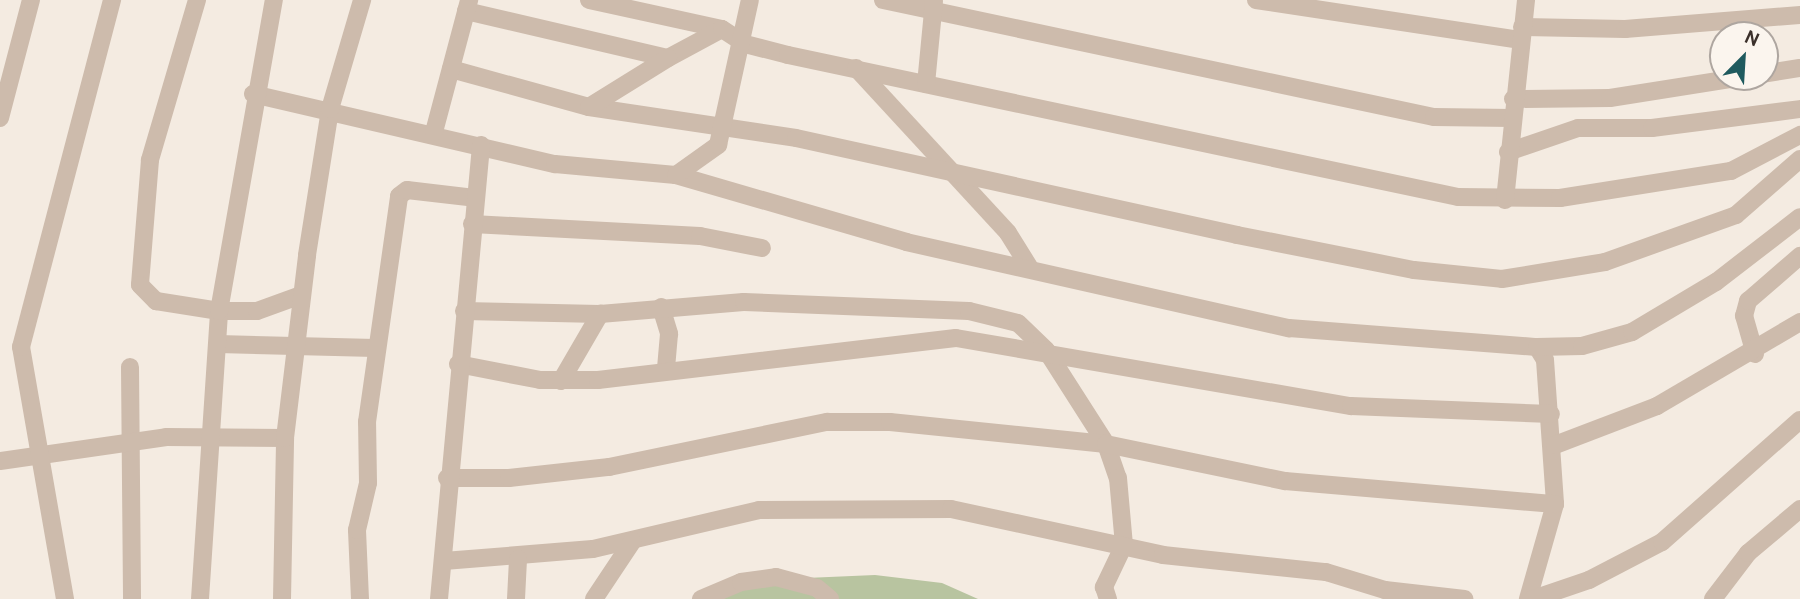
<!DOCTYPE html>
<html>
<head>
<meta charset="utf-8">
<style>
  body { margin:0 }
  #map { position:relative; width:1800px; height:599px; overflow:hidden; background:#f4ebe1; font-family:Cabin,sans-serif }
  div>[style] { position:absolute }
  .green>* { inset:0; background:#b8c4a0 }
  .minor>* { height:18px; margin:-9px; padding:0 9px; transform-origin:9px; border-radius:9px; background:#cdbbac }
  span { translate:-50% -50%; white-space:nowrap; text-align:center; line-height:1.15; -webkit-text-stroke:7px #fbf5ee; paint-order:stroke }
  .north { position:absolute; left:1709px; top:21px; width:70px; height:70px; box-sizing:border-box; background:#fbf5ee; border:2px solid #aea6a0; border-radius:50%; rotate:24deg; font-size:19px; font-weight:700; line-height:28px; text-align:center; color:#3b302b }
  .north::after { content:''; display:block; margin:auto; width:24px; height:32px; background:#1f5a5e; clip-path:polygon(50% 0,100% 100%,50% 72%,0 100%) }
</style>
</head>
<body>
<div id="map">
  <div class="green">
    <i style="clip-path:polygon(875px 575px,942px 583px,978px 599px,703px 599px,783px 579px)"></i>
  </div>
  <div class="minor">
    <i style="left:197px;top:0;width:167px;rotate:106.4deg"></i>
    <i style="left:150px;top:160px;width:125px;rotate:94.6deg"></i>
    <i style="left:140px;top:285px;width:23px;rotate:45deg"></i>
    <i style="left:156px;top:301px;width:64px;rotate:9deg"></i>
    <i style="left:219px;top:311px;width:38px"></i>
    <i style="left:257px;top:311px;width:47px;rotate:-20deg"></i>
    <i style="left:589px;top:0;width:136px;rotate:12.3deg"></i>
    <i style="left:883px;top:0;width:563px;rotate:11.99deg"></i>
    <i style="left:1434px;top:117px;width:78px;rotate:0.7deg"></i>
    <i style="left:1256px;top:0;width:268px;rotate:8.6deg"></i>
    <i style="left:466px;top:11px;width:207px;rotate:13.1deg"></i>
    <i style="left:668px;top:58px;width:61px;rotate:-28.2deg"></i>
    <i style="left:722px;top:29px;width:27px;rotate:33deg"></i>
    <i style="left:745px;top:44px;width:44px;rotate:14.3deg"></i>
    <i style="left:788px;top:55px;width:685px;rotate:11.97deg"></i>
    <i style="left:1458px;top:197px;width:102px;rotate:0.6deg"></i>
    <i style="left:1560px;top:198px;width:173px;rotate:-9deg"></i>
    <i style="left:1731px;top:171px;width:78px;rotate:-27.6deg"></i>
    <i style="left:1522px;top:27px;width:103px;rotate:1.1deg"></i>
    <i style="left:1625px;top:29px;width:176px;rotate:-4.6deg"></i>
    <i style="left:856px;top:68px;width:224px;rotate:47.3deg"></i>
    <i style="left:1008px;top:233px;width:40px;rotate:58deg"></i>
    <i style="left:451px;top:69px;width:143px;rotate:15.4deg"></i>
    <i style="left:589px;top:107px;width:209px;rotate:8.5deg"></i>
    <i style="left:796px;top:138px;width:452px;rotate:12.4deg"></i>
    <i style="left:1237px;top:235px;width:180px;rotate:11.2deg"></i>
    <i style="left:1414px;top:270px;width:88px;rotate:5.8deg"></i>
    <i style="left:1502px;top:279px;width:104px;rotate:-9.4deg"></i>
    <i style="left:1605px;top:262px;width:139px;rotate:-19.7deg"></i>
    <i style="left:1736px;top:215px;width:85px;rotate:-41.2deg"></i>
    <i style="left:926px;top:84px;width:83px;rotate:-84.5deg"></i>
    <i style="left:253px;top:94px;width:310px;rotate:13.1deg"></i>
    <i style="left:555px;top:164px;width:121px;rotate:5.2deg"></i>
    <i style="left:676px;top:175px;width:240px;rotate:16.2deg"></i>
    <i style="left:906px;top:242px;width:393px;rotate:12.7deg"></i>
    <i style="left:1289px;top:328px;width:249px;rotate:4.4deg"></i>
    <i style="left:1537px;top:347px;width:15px;rotate:58deg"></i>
    <i style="left:1545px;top:360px;width:144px;rotate:86deg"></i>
    <i style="left:1555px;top:504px;width:99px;rotate:105.9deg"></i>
    <i style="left:1513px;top:99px;width:97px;rotate:-0.6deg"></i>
    <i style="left:1610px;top:98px;width:192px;rotate:-9deg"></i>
    <i style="left:589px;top:107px;width:93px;rotate:-31.8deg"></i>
    <i style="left:0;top:118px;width:122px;rotate:-75.3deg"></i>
    <i style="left:434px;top:132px;width:137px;rotate:-75.1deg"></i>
    <i style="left:1508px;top:152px;width:74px;rotate:-18.9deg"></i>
    <i style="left:1578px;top:128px;width:74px"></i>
    <i style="left:1652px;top:128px;width:149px;rotate:-7.3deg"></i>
    <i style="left:676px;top:175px;width:52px;rotate:-35.5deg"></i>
    <i style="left:718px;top:145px;width:148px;rotate:-77.6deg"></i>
    <i style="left:1505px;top:200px;width:201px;rotate:-84deg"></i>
    <i style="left:472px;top:224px;width:228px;rotate:3deg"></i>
    <i style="left:700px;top:236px;width:63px;rotate:11deg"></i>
    <i style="left:661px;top:307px;width:28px;rotate:73deg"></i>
    <i style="left:669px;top:334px;width:35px;rotate:95deg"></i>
    <i style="left:464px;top:311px;width:136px;rotate:1.3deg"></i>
    <i style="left:600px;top:314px;width:144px;rotate:-4.8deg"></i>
    <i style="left:744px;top:302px;width:225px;rotate:2.3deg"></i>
    <i style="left:969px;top:311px;width:50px;rotate:13.8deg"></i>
    <i style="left:1018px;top:323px;width:39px;rotate:44deg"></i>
    <i style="left:1046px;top:350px;width:112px;rotate:57.4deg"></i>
    <i style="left:1106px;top:444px;width:36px;rotate:71deg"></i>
    <i style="left:1118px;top:478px;width:67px;rotate:84.9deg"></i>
    <i style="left:1124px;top:545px;width:47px;rotate:115.5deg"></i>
    <i style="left:1104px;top:587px;width:13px;rotate:72deg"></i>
    <i style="left:218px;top:344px;width:157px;rotate:1.5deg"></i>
    <i style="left:1537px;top:347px;width:45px;rotate:-1.3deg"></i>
    <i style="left:1582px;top:346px;width:52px;rotate:-15.6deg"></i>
    <i style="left:1632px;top:332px;width:98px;rotate:-30.8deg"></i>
    <i style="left:1716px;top:282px;width:106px;rotate:-37.7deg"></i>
    <i style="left:1755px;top:354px;width:40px;rotate:-106deg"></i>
    <i style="left:1744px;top:316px;width:16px;rotate:-75deg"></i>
    <i style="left:1748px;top:301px;width:69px;rotate:-40.9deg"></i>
    <i style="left:458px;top:364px;width:84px;rotate:11deg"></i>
    <i style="left:540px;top:380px;width:58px"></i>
    <i style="left:598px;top:380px;width:360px;rotate:-6.7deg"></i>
    <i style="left:956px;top:338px;width:401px;rotate:9.8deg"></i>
    <i style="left:1351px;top:406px;width:200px;rotate:2.3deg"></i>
    <i style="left:130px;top:367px;width:232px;rotate:89.5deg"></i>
    <i style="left:561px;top:381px;width:78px;rotate:-59.8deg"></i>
    <i style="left:1555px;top:445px;width:109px;rotate:-20.9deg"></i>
    <i style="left:1657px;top:406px;width:166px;rotate:-30.4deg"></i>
    <i style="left:0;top:461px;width:168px;rotate:-8.2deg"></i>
    <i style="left:166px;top:437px;width:119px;rotate:0.5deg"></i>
    <i style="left:447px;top:478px;width:62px"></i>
    <i style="left:509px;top:478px;width:101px;rotate:-6.3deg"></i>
    <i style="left:609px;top:467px;width:223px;rotate:-11.7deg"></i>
    <i style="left:827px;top:422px;width:63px"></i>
    <i style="left:890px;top:422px;width:217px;rotate:5.8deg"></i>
    <i style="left:1106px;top:444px;width:183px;rotate:11.7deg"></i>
    <i style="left:1285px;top:481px;width:271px;rotate:4.9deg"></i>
    <i style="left:444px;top:561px;width:149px;rotate:-4.6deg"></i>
    <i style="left:593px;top:549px;width:171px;rotate:-13.2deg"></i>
    <i style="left:759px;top:510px;width:192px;rotate:-0.3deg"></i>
    <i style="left:951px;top:509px;width:217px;rotate:12.2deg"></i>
    <i style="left:1163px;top:555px;width:164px;rotate:6deg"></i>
    <i style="left:1326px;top:572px;width:62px;rotate:17deg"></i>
    <i style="left:1385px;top:590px;width:80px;rotate:6.5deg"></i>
    <i style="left:65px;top:599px;width:256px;rotate:-99.9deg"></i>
    <i style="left:21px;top:347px;width:359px;rotate:-75.3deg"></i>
    <i style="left:200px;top:599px;width:289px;rotate:-86.2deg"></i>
    <i style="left:219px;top:311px;width:316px;rotate:-80deg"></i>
    <i style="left:282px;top:599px;width:161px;rotate:-88.9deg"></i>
    <i style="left:285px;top:438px;width:184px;rotate:-83.1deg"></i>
    <i style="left:307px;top:255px;width:148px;rotate:-81deg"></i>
    <i style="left:330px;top:109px;width:114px;rotate:-73.6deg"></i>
    <i style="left:360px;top:599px;width:69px;rotate:-92.5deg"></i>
    <i style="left:357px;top:530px;width:48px;rotate:-76.8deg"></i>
    <i style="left:368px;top:483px;width:61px;rotate:-90.9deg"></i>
    <i style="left:367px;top:422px;width:228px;rotate:-81.9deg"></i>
    <i style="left:399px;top:196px;width:10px;rotate:-37deg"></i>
    <i style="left:407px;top:190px;width:68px;rotate:6.7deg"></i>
    <i style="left:439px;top:599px;width:456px;rotate:-84.7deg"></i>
    <i style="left:516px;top:599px;width:40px;rotate:-87.1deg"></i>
    <i style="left:594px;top:599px;width:69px;rotate:-56.3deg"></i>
    <i style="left:701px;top:599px;width:43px;rotate:-23deg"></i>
    <i style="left:741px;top:582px;width:35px;rotate:-8deg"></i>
    <i style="left:776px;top:577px;width:42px;rotate:15deg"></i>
    <i style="left:817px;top:588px;width:17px;rotate:40deg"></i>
    <i style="left:1533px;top:599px;width:59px;rotate:-18.7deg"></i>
    <i style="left:1589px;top:580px;width:82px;rotate:-27.5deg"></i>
    <i style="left:1662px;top:542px;width:184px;rotate:-41.5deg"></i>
    <i style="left:1713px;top:599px;width:58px;rotate:-52.7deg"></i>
    <i style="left:1748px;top:553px;width:68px;rotate:-40.2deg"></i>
  </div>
  <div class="north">N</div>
</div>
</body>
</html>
